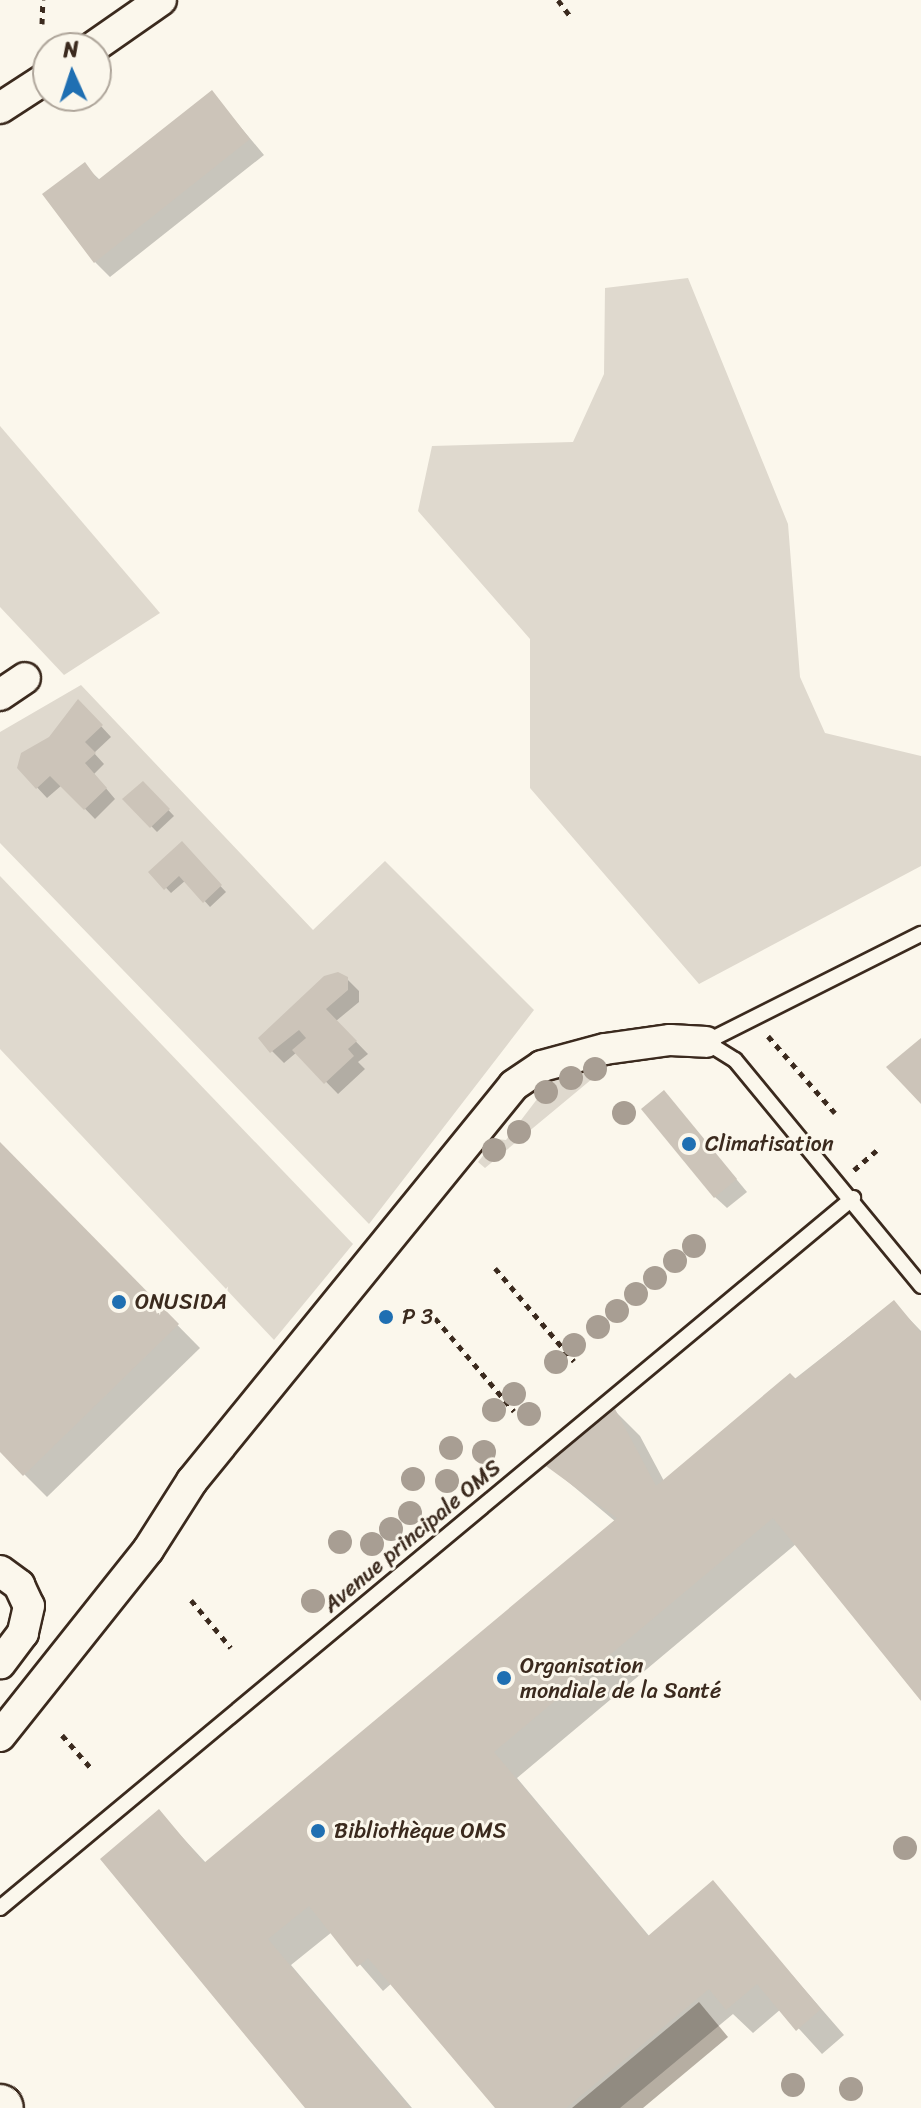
<!DOCTYPE html>
<html>
<head>
<meta charset="utf-8">
<style>
  body { margin:0 }
  #map { position:relative; width:921px; height:2108px; overflow:hidden; background:#fbf7ec; font-family:Sriracha,sans-serif }
  div>[style] { position:absolute }
  .green>* { inset:0; background:#dfd9ce }
  .water>* { inset:0; background:#b6aea2 }
  .shadow>* { inset:0; background:#0003 }
  .building>* { inset:0; background:#ccc4b9 }
  .path>* { height:5px; margin-top:-2.5px; transform-origin:0; background:repeating-linear-gradient(90deg,#3b2a1e 0 6px,transparent 0 12px) }
  .roads { filter:drop-shadow(2px 0 #3b2a1e) drop-shadow(-2px 0 #3b2a1e) drop-shadow(0 2px #3b2a1e) drop-shadow(0 -2px #3b2a1e) }
  .service>* { height:14px; margin:-7px; padding:0 7px; transform-origin:7px; border-radius:7px; background:#fbf7ec }
  .minor>* { height:30px; margin:-15px; padding:0 15px; transform-origin:15px; border-radius:15px; background:#fbf7ec }
  .primary>* { height:44px; margin:-22px; padding:0 22px; transform-origin:22px; border-radius:22px; background:#fbf7ec }
  .trees>* { width:24px; height:24px; margin:-12px; border-radius:50%; background:#a89e93 }
  .dots>* { width:22px; height:22px; translate:-50% -50%; box-sizing:border-box; border:4px solid #fbf7ec; border-radius:50% }
  span { translate:-50% -50%; white-space:nowrap; text-align:center; line-height:1.15; -webkit-text-stroke:6px #fbf7ec; paint-order:stroke }
  .poi-label { font-size:22px; color:#3b2a1e }
  .left { translate:0 -50%; text-align:left }
  .street-label { font-size:22px; color:#3b2a1e }
  .north { position:absolute; left:32px; top:32px; width:80px; height:80px; box-sizing:border-box; background:#fbf7ec; border:2px solid #aea59a; border-radius:50%; rotate:357deg; font-size:22px; font-weight:700; line-height:32px; text-align:center; color:#3b2a1e }
  .north::after { content:''; display:block; margin:auto; width:28px; height:36px; background:#1f6fb2; clip-path:polygon(50% 0,100% 100%,50% 72%,0 100%) }
</style>
</head>
<body>
<div id="map">
  <div class="green">
    <i style="clip-path:polygon(688px 278px,788px 524px,800px 677px,825px 733px,921px 756px,921px 866px,699px 984px,530px 788px,530px 639px,418px 511px,432px 446px,573px 442px,604px 374px,605px 288px)"></i>
    <i style="clip-path:polygon(0 426px,160px 613px,64px 675px,0 607px)"></i>
    <i style="clip-path:polygon(81px 685px,313px 930px,385px 861px,534px 1010px,369px 1224px,0 843px,0 732px)"></i>
    <i style="clip-path:polygon(0 876px,353px 1244px,274px 1340px,0 1049px)"></i>
    <i style="clip-path:polygon(599px 1063px,604px 1069px,485px 1168px,478px 1162px,496px 1139px,506px 1140px,544px 1090px,538px 1084px,545px 1077px)"></i>
  </div>
  <div class="water">
    <i style="clip-path:polygon(699px 2002px,728px 2037px,643px 2108px,572px 2108px)"></i>
  </div>
  <div class="shadow">
    <i style="clip-path:polygon(212px 93px,264px 155px,110px 277px,95px 262px,84px 165px,100px 180px)"></i>
    <i style="clip-path:polygon(88px 712px,111px 737px,94px 753px,104px 764px,94px 774px,115px 799px,95px 819px,62px 785px,47px 798px,19px 768px)"></i>
    <i style="clip-path:polygon(143px 783px,174px 816px,157px 832px,125px 799px)"></i>
    <i style="clip-path:polygon(181px 844px,226px 892px,210px 907px,186px 880px,171px 893px,151px 872px)"></i>
    <i style="clip-path:polygon(347px 979px,359px 991px,359px 1002px,336px 1021px,368px 1054px,358px 1062px,365px 1069px,338px 1094px,297px 1052px,284px 1063px,260px 1039px)"></i>
    <i style="clip-path:polygon(675px 1105px,747px 1192px,727px 1208px,715px 1197px)"></i>
    <i style="clip-path:polygon(0 1145px,200px 1348px,47px 1497px,0 1450px)"></i>
    <i style="clip-path:polygon(893px 1302px,921px 1331px,921px 1698px,796px 1544px,517px 1778px,650px 1937px,712px 1883px,844px 2035px,822px 2054px,781px 2009px,753px 2033px,733px 2014px,620px 2108px,498px 2108px,392px 1983px,383px 1991px,332px 1932px,291px 1965px,412px 2108px,308px 2108px,159px 1812px,207px 1864px,616px 1522px,549px 1466px,615px 1411px,640px 1436px,664px 1481px)"></i>
  </div>
  <div class="building">
    <i style="clip-path:polygon(212px 90px,250px 139px,94px 263px,42px 194px,85px 162px,98px 180px)"></i>
    <i style="clip-path:polygon(78px 699px,103px 725px,85px 742px,96px 753px,85px 763px,107px 788px,84px 810px,50px 776px,36px 789px,17px 768px,21px 753px,49px 737px)"></i>
    <i style="clip-path:polygon(143px 781px,170px 809px,150px 828px,122px 799px)"></i>
    <i style="clip-path:polygon(182px 841px,222px 885px,203px 903px,179px 876px,164px 890px,148px 872px)"></i>
    <i style="clip-path:polygon(338px 972px,348px 977px,348px 990px,326px 1009px,357px 1041px,348px 1049px,354px 1056px,324px 1084px,292px 1050px,306px 1038px,299px 1030px,270px 1053px,258px 1038px,324px 976px)"></i>
    <i style="clip-path:polygon(921px 1038px,921px 1104px,886px 1067px)"></i>
    <i style="clip-path:polygon(664px 1090px,737px 1179px,714px 1198px,641px 1109px)"></i>
    <i style="clip-path:polygon(0 1142px,179px 1324px,23px 1476px,0 1452px)"></i>
    <i style="clip-path:polygon(894px 1300px,921px 1333px,921px 1701px,773px 1518px,494px 1752px,648px 1936px,713px 1880px,821px 2009px,796px 2031px,757px 1984px,726px 2010px,709px 1989px,566px 2108px,495px 2108px,368px 1958px,357px 1967px,309px 1906px,268px 1939px,410px 2108px,305px 2108px,100px 1859px,159px 1809px,204px 1863px,617px 1518px,546px 1466px,615px 1409px,656px 1486px,790px 1373px,796px 1379px)"></i>
  </div>
  <div class="path">
    <i style="left:558px;top:0;width:20px;rotate:53deg"></i>
    <i style="left:42px;top:24px;width:24px;rotate:-88deg"></i>
    <i style="left:768px;top:1036px;width:102px;rotate:49deg"></i>
    <i style="left:854px;top:1170px;width:30px;rotate:-41deg"></i>
    <i style="left:495px;top:1268px;width:122px;rotate:49.7deg"></i>
    <i style="left:435px;top:1318px;width:122px;rotate:49.7deg"></i>
    <i style="left:191px;top:1600px;width:62px;rotate:50.2deg"></i>
    <i style="left:62px;top:1735px;width:43px;rotate:48.8deg"></i>
  </div>
  <div class="roads">
    <div class="service">
      <i style="left:706px;top:1042px;width:34px;rotate:32deg"></i>
      <i style="left:735px;top:1060px;width:293px;rotate:50.5deg"></i>
      <i style="left:706px;top:1042px;width:241px;rotate:-26.7deg"></i>
      <i style="left:0;top:1908px;width:1110px;rotate:-39.77deg"></i>
    </div>
    <div class="minor">
      <i style="left:92px;top:48px;width:84px;rotate:-34.8deg"></i>
      <i style="left:0;top:108px;width:57px;rotate:-32.9deg"></i>
      <i style="left:0;top:695px;width:30px;rotate:-34deg"></i>
      <i style="left:0;top:1571px;width:24px;rotate:36deg"></i>
      <i style="left:19px;top:1585px;width:23px;rotate:65deg"></i>
      <i style="left:29px;top:1606px;width:28px;rotate:103deg"></i>
      <i style="left:23px;top:1633px;width:38px;rotate:127deg"></i>
      <i style="left:0;top:1736px;width:238px;rotate:-51.5deg"></i>
      <i style="left:148px;top:1550px;width:82px;rotate:-57.5deg"></i>
      <i style="left:192px;top:1481px;width:510px;rotate:-50.88deg"></i>
      <i style="left:514px;top:1085px;width:34px;rotate:-34deg"></i>
      <i style="left:542px;top:1066px;width:65px;rotate:-15.1deg"></i>
      <i style="left:605px;top:1049px;width:66px;rotate:-7.9deg"></i>
      <i style="left:670px;top:1040px;width:36px;rotate:3deg"></i>
    </div>
    <div class="primary">
      <i style="left:0;top:2107px;width:1px;rotate:45deg"></i>
    </div>
  </div>
  <div class="trees">
    <i style="left:595px;top:1069px"></i>
    <i style="left:571px;top:1078px"></i>
    <i style="left:546px;top:1092px"></i>
    <i style="left:624px;top:1113px"></i>
    <i style="left:519px;top:1132px"></i>
    <i style="left:494px;top:1150px"></i>
    <i style="left:694px;top:1246px"></i>
    <i style="left:675px;top:1261px"></i>
    <i style="left:655px;top:1278px"></i>
    <i style="left:636px;top:1294px"></i>
    <i style="left:617px;top:1311px"></i>
    <i style="left:598px;top:1327px"></i>
    <i style="left:574px;top:1345px"></i>
    <i style="left:556px;top:1362px"></i>
    <i style="left:514px;top:1394px"></i>
    <i style="left:494px;top:1410px"></i>
    <i style="left:529px;top:1414px"></i>
    <i style="left:451px;top:1448px"></i>
    <i style="left:484px;top:1452px"></i>
    <i style="left:413px;top:1479px"></i>
    <i style="left:447px;top:1481px"></i>
    <i style="left:410px;top:1513px"></i>
    <i style="left:391px;top:1529px"></i>
    <i style="left:340px;top:1542px"></i>
    <i style="left:372px;top:1544px"></i>
    <i style="left:313px;top:1601px"></i>
    <i style="left:905px;top:1848px"></i>
    <i style="left:793px;top:2085px"></i>
    <i style="left:851px;top:2089px"></i>
  </div>
  <div class="dots">
    <i style="left:689px;top:1144px;background:#1f6fb2"></i>
    <i style="left:119px;top:1302px;background:#1f6fb2"></i>
    <i style="left:386px;top:1317px;background:#1f6fb2"></i>
    <i style="left:504px;top:1678px;background:#1f6fb2"></i>
    <i style="left:318px;top:1831px;background:#1f6fb2"></i>
  </div>
  <div class="poi-label">
    <span class="left" style="left:705px;top:1144px">Climatisation</span>
    <span class="left" style="left:135px;top:1302px">ONUSIDA</span>
    <span class="left" style="left:402px;top:1317px">P 3</span>
    <span class="left" style="left:520px;top:1678px">Organisation<br>mondiale de la Santé</span>
    <span class="left" style="left:334px;top:1831px">Bibliothèque OMS</span>
  </div>
  <div class="street-label">
    <span style="left:412px;top:1536px;rotate:-40deg">Avenue principale OMS</span>
  </div>
  <div class="north">N</div>
</div>
</body>
</html>
